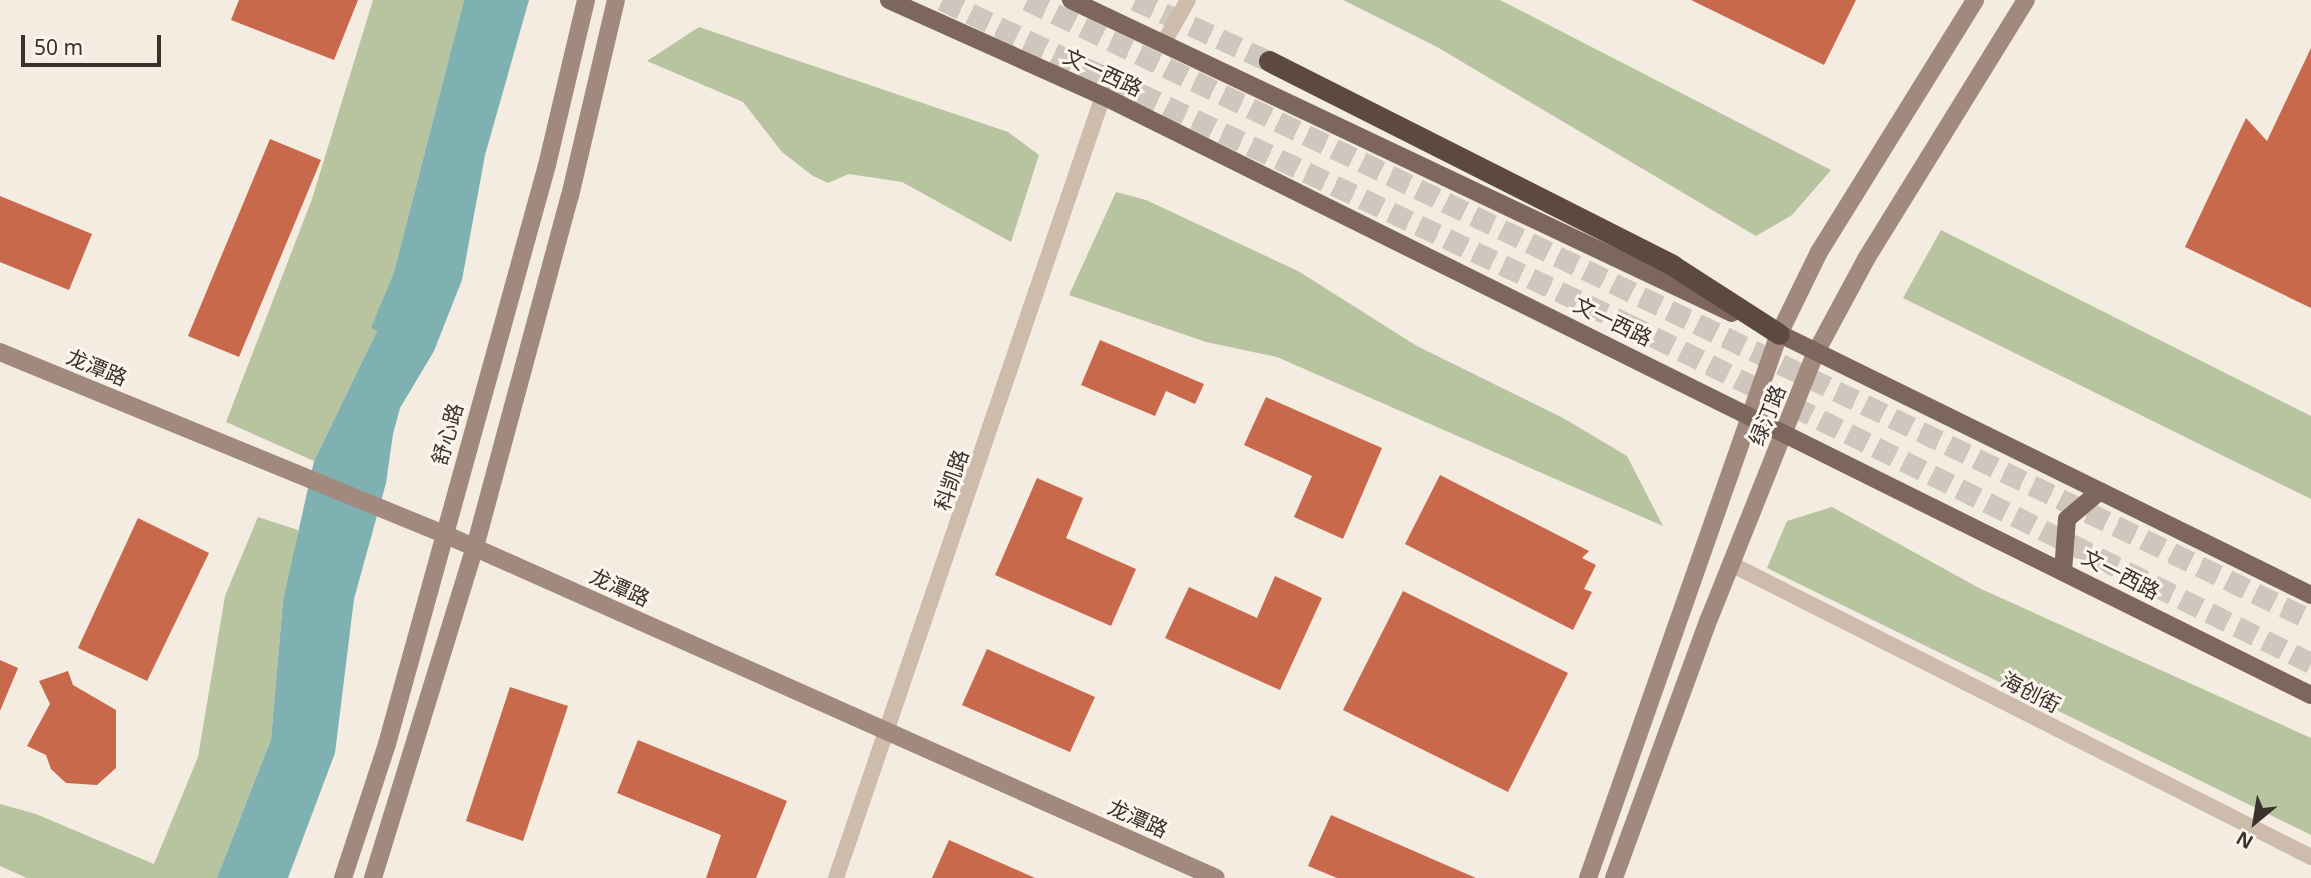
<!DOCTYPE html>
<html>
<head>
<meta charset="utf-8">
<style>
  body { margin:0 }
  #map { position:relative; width:2311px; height:878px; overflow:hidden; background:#f4ebe1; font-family:"Noto Sans","Noto Sans SC",sans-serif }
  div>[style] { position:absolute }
  .green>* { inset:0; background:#b8c4a0 }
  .water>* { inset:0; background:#7fb0b2 }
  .building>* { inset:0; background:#c8694b }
  .highway-tunnel>* { height:21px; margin-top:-10.5px; transform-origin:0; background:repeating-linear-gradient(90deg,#cfc6bd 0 21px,transparent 0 31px) }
  .street>* { height:16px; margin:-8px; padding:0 8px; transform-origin:8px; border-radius:8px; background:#cdbbac }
  .secondary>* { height:18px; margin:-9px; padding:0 9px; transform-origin:9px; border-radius:9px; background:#a18a7d }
  .primary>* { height:18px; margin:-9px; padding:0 9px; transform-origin:9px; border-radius:9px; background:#7d675c }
  .highway>* { height:21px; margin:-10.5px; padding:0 10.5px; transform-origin:10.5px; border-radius:10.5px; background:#5c4a42 }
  span { translate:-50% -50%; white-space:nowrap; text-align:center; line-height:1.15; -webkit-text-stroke:6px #fbf5ee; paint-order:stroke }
  .street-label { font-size:21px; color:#3b302b }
  .north { position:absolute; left:2220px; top:787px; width:70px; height:70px; -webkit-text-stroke:5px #fbf5ee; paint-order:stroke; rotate:210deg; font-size:19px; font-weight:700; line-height:28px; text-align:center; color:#3b302b }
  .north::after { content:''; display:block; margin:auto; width:24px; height:32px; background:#3b302b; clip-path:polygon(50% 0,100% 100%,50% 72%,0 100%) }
  .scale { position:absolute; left:21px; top:35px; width:140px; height:32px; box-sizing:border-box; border:4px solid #3b302b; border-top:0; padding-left:9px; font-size:21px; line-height:24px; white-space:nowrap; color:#3b302b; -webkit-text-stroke:5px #fbf5ee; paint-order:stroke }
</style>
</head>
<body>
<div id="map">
  <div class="green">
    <i style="clip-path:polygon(373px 0,464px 0,394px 272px,372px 327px,377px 331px,314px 461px,226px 422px,312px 199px)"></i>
    <i style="clip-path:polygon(1343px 0,1500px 0,1831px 170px,1792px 215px,1756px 236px,1437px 47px)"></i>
    <i style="clip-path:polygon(699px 27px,1008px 132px,1039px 155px,1011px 242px,902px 182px,849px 174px,828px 183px,813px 176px,782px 152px,743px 102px,647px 61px)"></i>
    <i style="clip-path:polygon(1116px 192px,1146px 200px,1298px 271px,1417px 346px,1563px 418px,1627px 456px,1663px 526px,1277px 357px,1206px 342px,1069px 295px)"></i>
    <i style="clip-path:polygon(1941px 230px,2311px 416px,2311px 499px,1903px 298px)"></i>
    <i style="clip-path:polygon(1832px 507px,1979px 588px,2311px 738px,2311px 835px,1767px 568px,1787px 521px)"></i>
    <i style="clip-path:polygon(258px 517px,298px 530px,297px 549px,283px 601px,271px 739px,217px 878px,27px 878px,0 866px,0 804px,36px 814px,154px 864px,198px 757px,225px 596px)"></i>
  </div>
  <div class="water">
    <i style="clip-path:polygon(464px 0,529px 0,485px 155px,462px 280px,434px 351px,400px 408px,393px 434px,386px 483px,354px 599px,335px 753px,288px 878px,217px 878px,271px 739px,283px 601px,314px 461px,377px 331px,371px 328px,394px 272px)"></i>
  </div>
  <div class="building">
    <i style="clip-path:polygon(239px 0,358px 0,334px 60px,231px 20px)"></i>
    <i style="clip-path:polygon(1691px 0,1856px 0,1824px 65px)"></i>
    <i style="clip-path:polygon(2311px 48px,2311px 308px,2185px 247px,2246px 118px,2267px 141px)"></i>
    <i style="clip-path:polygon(270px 139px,321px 160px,239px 357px,188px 336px)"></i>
    <i style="clip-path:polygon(0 196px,92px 234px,69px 290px,0 262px)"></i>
    <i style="clip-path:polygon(1100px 340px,1204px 384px,1195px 404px,1166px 391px,1155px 416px,1081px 385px)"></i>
    <i style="clip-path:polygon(1266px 397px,1382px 448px,1343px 539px,1294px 517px,1312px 476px,1244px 445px)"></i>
    <i style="clip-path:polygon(1440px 475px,1589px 551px,1582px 558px,1596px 565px,1584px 589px,1592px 592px,1573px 630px,1405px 544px)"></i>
    <i style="clip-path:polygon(1037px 478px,1083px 498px,1066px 538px,1136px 569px,1111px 626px,995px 575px)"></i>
    <i style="clip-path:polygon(138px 518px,209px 553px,147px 681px,78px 648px)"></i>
    <i style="clip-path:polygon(1275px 576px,1322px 598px,1280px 690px,1165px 638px,1189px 587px,1257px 618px)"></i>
    <i style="clip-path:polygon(1403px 591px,1568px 673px,1508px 792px,1343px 710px)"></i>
    <i style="clip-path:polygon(987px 649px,1095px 697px,1070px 752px,962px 705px)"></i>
    <i style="clip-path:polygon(0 660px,18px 668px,0 711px)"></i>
    <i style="clip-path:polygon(68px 671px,73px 685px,116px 710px,116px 768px,97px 785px,66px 783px,51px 769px,46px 755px,27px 746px,50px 704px,39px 681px)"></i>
    <i style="clip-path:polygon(510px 687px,568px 706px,523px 841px,466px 821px)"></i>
    <i style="clip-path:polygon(638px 740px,787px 801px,756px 878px,706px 878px,721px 835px,617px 793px)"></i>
    <i style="clip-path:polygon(1331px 815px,1476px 878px,1337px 878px,1308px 866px)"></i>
    <i style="clip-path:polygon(949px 840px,1035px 878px,932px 878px)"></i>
  </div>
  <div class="highway-tunnel">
    <i style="left:942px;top:0;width:756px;rotate:25.28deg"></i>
    <i style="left:1626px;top:323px;width:765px;rotate:26.4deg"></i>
    <i style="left:1027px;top:0;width:1426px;rotate:25.77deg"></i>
    <i style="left:1135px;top:0;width:147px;rotate:24.5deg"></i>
  </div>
  <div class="street">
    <i style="left:1164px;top:42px;width:48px;rotate:-60.3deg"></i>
    <i style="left:1731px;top:564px;width:650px;rotate:26.8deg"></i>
    <i style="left:836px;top:878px;width:826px;rotate:-71.15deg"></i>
  </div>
  <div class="secondary">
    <i style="left:0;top:352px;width:478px;rotate:22.3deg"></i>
    <i style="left:442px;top:533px;width:847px;rotate:24.02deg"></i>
    <i style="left:343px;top:878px;width:141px;rotate:-71.8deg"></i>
    <i style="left:387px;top:744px;width:601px;rotate:-74.55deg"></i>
    <i style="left:547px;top:165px;width:170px;rotate:-76.7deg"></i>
    <i style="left:373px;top:878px;width:346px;rotate:-72.9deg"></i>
    <i style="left:475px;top:547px;width:364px;rotate:-74.9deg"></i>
    <i style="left:570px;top:196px;width:201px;rotate:-76.8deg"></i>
    <i style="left:1588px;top:878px;width:577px;rotate:-70.65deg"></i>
    <i style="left:1779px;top:334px;width:91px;rotate:-64deg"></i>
    <i style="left:1819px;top:252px;width:296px;rotate:-58.2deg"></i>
    <i style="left:1614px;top:878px;width:276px;rotate:-69.9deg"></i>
    <i style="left:1709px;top:619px;width:288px;rotate:-68.2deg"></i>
    <i style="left:1816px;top:352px;width:106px;rotate:-61.7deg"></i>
    <i style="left:1866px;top:259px;width:304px;rotate:-58.3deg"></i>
  </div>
  <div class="primary">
    <i style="left:889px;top:0;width:235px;rotate:24.2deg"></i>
    <i style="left:1103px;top:96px;width:1348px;rotate:26.38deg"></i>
    <i style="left:1071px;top:0;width:731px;rotate:25.34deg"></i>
    <i style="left:1768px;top:328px;width:605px;rotate:26.18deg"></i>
    <i style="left:2063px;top:571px;width:52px;rotate:-85.6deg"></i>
    <i style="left:2067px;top:519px;width:43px;rotate:-40.3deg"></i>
  </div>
  <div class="highway">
    <i style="left:1269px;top:61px;width:452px;rotate:26.8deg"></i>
    <i style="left:1672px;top:265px;width:127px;rotate:32.8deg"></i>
  </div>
  <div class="street-label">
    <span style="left:1103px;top:72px;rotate:25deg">文一西路</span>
    <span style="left:1613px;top:321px;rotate:26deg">文一西路</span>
    <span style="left:97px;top:367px;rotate:22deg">龙潭路</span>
    <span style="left:1767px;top:415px;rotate:-68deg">绿汀路</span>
    <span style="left:447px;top:434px;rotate:-74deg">舒心路</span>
    <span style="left:951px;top:480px;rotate:-71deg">科凯路</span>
    <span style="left:2121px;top:574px;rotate:27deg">文一西路</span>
    <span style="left:620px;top:587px;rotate:24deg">龙潭路</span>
    <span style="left:2031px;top:692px;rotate:27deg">海创街</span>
    <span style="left:1138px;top:818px;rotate:24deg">龙潭路</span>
  </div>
  <div class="north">N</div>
  <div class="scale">50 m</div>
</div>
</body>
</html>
